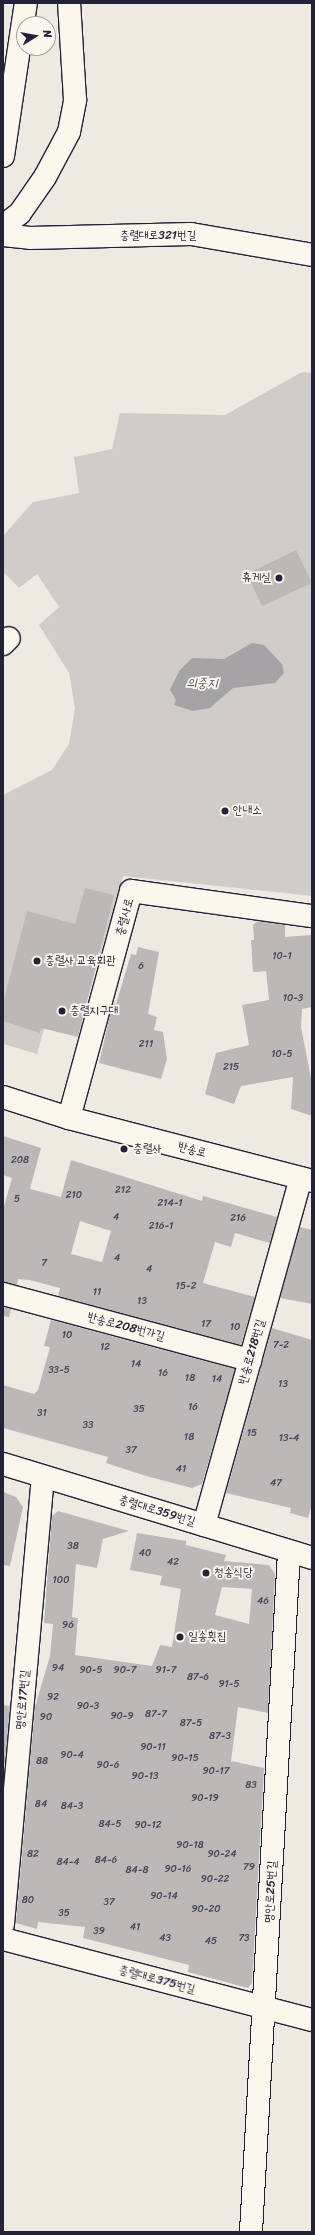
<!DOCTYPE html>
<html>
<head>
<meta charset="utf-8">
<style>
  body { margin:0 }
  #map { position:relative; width:315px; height:2235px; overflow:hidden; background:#eeeae2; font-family:Sriracha,"Poor Story",sans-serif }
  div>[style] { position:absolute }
  .green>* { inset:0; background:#d0cdc9 }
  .water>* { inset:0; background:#a6a3a7 }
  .building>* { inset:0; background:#bcb8b8 }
  .roads { filter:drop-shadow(1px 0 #22223b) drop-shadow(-1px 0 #22223b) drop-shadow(0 1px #22223b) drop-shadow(0 -1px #22223b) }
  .minor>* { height:22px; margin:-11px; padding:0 11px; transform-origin:11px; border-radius:11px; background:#fbf7ec }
  .tertiary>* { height:22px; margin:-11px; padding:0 11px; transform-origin:11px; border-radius:11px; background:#fbf7ec }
  .primary>* { height:22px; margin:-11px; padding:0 11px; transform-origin:11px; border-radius:11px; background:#fbf7ec }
  .dots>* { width:11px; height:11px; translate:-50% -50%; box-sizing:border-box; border:2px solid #fbf7ec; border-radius:50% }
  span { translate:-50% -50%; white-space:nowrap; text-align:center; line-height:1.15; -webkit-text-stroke:3.5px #fbf7ec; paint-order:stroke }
  .number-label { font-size:10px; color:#48485a }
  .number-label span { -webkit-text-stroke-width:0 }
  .street-label { font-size:12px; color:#22223b }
  .poi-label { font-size:12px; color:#22223b }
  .right { translate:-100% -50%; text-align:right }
  .left { translate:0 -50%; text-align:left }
  .water-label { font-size:13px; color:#575666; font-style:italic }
  .frame { position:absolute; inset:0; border:4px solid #22223b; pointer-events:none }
  .north { position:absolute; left:16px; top:16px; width:40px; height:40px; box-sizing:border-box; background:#fbf7ec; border:1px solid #a4a2a5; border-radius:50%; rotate:79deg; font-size:11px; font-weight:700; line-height:16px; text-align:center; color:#22223b }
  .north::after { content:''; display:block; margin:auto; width:14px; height:18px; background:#22223b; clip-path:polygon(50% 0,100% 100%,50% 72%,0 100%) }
</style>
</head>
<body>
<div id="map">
  <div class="green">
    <i style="clip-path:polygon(302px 372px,312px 373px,312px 896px,123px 876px,87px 1000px,54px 992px,37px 1054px,3px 1044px,3px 795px,52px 770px,69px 744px,75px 708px,69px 673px,39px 625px,59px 607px,37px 574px,19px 588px,3px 572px,3px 536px,33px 502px,79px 493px,74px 457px,112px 449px,120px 413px,225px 415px)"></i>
  </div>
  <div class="water">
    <i style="clip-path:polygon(252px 643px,264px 645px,282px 664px,284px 673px,275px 683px,233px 688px,210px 708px,193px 711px,174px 705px,176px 700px,170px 690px,179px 671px,192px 658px,224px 659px)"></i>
  </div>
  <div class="building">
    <i style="clip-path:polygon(296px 550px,312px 583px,262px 606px,247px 574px)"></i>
    <i style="clip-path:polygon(85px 888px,114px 895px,78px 1037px,41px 1028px,40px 1033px,3px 1021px,3px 1003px,27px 911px,75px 924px)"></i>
    <i style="clip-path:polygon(258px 921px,285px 925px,285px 937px,311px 935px,312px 1007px,302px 1009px,301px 1027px,312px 1083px,312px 1116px,291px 1109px,293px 1077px,241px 1086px,234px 1104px,205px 1094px,216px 1053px,249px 1045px,242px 1005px,269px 1000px,266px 971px,253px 972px,251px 940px,254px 940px,253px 925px)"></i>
    <i style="clip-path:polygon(138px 947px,159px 952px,148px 1014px,157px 1017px,154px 1030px,163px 1032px,167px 1059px,161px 1079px,99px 1063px,113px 1003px,116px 1004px,131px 954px,136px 955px)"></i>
    <i style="clip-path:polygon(evenodd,3px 1136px,41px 1148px,30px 1189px,61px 1197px,71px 1160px,202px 1201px,203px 1196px,277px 1217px,270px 1243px,235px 1233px,231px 1247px,215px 1242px,203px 1283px,255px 1297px,241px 1345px,58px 1296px,60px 1288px,29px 1280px,18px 1279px,17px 1285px,3px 1282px,3px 1210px,12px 1178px,3px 1175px,3px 1136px,80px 1221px,111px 1231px,102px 1262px,71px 1254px,80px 1221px)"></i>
    <i style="clip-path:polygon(300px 1227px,312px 1230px,312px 1304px,280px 1298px)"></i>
    <i style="clip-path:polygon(3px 1307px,11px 1309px,9px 1317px,3px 1316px)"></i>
    <i style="clip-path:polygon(51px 1320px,235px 1369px,202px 1484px,192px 1488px,146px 1476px,106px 1463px,108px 1457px,3px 1428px,3px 1385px,34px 1394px,38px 1390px,50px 1347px,44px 1346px)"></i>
    <i style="clip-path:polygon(272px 1328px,312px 1340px,312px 1504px,308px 1518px,290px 1513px,291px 1508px,226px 1493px)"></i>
    <i style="clip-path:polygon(3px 1492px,16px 1497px,23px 1507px,10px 1566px,3px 1565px)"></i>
    <i style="clip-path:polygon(evenodd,58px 1511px,129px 1531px,103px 1539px,97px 1568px,76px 1564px,72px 1617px,78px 1618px,75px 1655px,152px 1666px,160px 1645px,172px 1647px,181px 1589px,160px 1585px,162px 1576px,130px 1570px,137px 1533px,186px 1541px,186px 1545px,226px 1555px,224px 1561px,269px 1565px,275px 1574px,268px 1713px,238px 1707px,231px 1761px,264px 1768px,252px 1983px,248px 1988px,188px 1972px,189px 1965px,83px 1938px,85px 1927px,38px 1922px,37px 1929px,16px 1923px,35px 1707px,50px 1656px,53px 1624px,44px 1623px,52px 1516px,58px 1511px,222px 1587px,252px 1589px,249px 1624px,215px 1615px,222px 1587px)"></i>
    <i style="clip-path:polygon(3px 1705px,10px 1706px,3px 1784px)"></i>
  </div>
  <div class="roads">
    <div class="minor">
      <i style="left:3px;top:156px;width:155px;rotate:-81.5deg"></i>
      <i style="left:3px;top:226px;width:21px;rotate:-37deg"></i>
      <i style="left:20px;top:213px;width:44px;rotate:-55.2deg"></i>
      <i style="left:45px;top:177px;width:51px;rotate:-61.9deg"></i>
      <i style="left:69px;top:132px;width:33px;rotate:-79deg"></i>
      <i style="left:75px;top:100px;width:97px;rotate:-93.5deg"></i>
      <i style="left:3px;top:235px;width:27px;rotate:6deg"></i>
      <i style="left:30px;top:238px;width:161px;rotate:-1.4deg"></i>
      <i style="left:191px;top:234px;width:123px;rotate:9.8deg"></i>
      <i style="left:3px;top:644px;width:8px;rotate:-45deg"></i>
      <i style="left:3px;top:1294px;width:256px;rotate:15deg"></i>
      <i style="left:204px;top:1525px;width:360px;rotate:-74.4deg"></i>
      <i style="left:3px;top:1924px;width:449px;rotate:-84.9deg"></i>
      <i style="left:3px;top:1939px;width:319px;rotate:14.7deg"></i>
      <i style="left:251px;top:2232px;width:681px;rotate:-86.8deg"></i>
    </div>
    <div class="tertiary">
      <i style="left:69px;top:1118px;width:235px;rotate:-74.7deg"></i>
      <i style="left:131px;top:891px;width:183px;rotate:7.9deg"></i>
      <i style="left:3px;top:1464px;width:323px;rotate:16.9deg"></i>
    </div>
    <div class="primary">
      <i style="left:3px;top:1097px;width:69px;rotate:17.7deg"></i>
      <i style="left:69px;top:1118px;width:251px;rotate:14.5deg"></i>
    </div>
  </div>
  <div class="dots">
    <i style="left:279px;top:578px;background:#22223b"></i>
    <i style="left:225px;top:811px;background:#22223b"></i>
    <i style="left:37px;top:961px;background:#22223b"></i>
    <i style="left:62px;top:1011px;background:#22223b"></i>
    <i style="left:124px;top:1149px;background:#22223b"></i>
    <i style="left:206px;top:1573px;background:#22223b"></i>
    <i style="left:180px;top:1637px;background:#22223b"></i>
  </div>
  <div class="number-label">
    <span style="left:282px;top:957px">10-1</span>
    <span style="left:141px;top:967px">6</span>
    <span style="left:293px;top:999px">10-3</span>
    <span style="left:146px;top:1045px">211</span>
    <span style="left:282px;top:1055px">10-5</span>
    <span style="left:231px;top:1068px">215</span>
    <span style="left:20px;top:1161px">208</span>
    <span style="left:123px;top:1191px">212</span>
    <span style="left:74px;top:1196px">210</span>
    <span style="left:17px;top:1200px">5</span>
    <span style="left:170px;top:1204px">214-1</span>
    <span style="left:116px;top:1218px">4</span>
    <span style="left:238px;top:1219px">216</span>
    <span style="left:161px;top:1227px">216-1</span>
    <span style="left:117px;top:1259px">4</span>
    <span style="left:44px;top:1264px">7</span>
    <span style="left:149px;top:1270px">4</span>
    <span style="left:186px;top:1287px">15-2</span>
    <span style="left:97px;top:1293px">11</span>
    <span style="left:142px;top:1302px">13</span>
    <span style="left:206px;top:1325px">17</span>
    <span style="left:235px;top:1328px">10</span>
    <span style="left:67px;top:1336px">10</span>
    <span style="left:281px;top:1346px">7-2</span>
    <span style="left:105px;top:1348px">12</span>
    <span style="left:136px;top:1365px">14</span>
    <span style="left:59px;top:1371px">33-5</span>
    <span style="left:163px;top:1374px">16</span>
    <span style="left:190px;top:1379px">18</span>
    <span style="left:217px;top:1380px">14</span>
    <span style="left:283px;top:1385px">13</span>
    <span style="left:193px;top:1408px">16</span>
    <span style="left:139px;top:1410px">35</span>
    <span style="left:42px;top:1414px">31</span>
    <span style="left:88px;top:1426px">33</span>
    <span style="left:252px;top:1434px">15</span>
    <span style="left:189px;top:1438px">18</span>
    <span style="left:289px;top:1439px">13-4</span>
    <span style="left:131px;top:1451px">37</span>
    <span style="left:181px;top:1470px">41</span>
    <span style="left:276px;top:1484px">47</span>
    <span style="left:73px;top:1547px">38</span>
    <span style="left:145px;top:1554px">40</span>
    <span style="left:173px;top:1563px">42</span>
    <span style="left:61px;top:1581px">100</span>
    <span style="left:263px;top:1602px">46</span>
    <span style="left:68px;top:1626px">96</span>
    <span style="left:58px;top:1669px">94</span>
    <span style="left:91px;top:1671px">90-5</span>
    <span style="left:125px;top:1671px">90-7</span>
    <span style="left:166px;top:1671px">91-7</span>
    <span style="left:198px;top:1678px">87-6</span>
    <span style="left:229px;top:1685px">91-5</span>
    <span style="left:53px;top:1698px">92</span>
    <span style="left:88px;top:1707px">90-3</span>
    <span style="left:156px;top:1715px">87-7</span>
    <span style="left:122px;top:1717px">90-9</span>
    <span style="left:46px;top:1718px">90</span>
    <span style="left:191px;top:1724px">87-5</span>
    <span style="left:220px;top:1737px">87-3</span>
    <span style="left:153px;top:1748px">90-11</span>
    <span style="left:72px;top:1756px">90-4</span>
    <span style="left:185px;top:1759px">90-15</span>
    <span style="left:42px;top:1762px">88</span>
    <span style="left:108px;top:1766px">90-6</span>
    <span style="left:216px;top:1772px">90-17</span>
    <span style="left:145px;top:1777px">90-13</span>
    <span style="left:251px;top:1786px">83</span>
    <span style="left:205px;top:1799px">90-19</span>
    <span style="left:41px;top:1805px">84</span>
    <span style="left:72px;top:1807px">84-3</span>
    <span style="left:110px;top:1825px">84-5</span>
    <span style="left:148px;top:1826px">90-12</span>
    <span style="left:190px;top:1846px">90-18</span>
    <span style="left:33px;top:1855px">82</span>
    <span style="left:222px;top:1855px">90-24</span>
    <span style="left:106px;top:1861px">84-6</span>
    <span style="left:68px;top:1863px">84-4</span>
    <span style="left:249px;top:1868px">79</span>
    <span style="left:178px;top:1870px">90-16</span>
    <span style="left:137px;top:1871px">84-8</span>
    <span style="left:215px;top:1880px">90-22</span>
    <span style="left:164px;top:1897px">90-14</span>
    <span style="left:28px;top:1901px">80</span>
    <span style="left:109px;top:1903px">37</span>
    <span style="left:206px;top:1910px">90-20</span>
    <span style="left:64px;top:1914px">35</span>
    <span style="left:135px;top:1928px">41</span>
    <span style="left:99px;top:1932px">39</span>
    <span style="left:165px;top:1939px">43</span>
    <span style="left:244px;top:1939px">73</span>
    <span style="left:211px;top:1942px">45</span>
  </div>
  <div class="street-label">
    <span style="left:158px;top:236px">충렬대로321번길</span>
    <span style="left:125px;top:917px;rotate:-75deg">충렬사로</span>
    <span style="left:192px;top:1150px;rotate:15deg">반송로</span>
    <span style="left:126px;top:1327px;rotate:15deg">반송로208번가길</span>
    <span style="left:252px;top:1352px;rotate:-74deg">반송로218번길</span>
    <span style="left:157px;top:1511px;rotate:17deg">충렬대로359번길</span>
    <span style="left:23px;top:1700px;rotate:-85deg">명안로17번길</span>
    <span style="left:271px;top:1892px;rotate:-87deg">명안로25번길</span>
    <span style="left:157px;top:1980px;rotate:15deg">충렬대로375번길</span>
  </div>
  <div class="poi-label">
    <span class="right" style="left:271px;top:578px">휴게실</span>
    <span class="left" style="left:233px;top:811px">안내소</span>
    <span class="left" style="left:45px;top:961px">충렬사 교육회관</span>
    <span class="left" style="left:70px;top:1011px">충렬지구대</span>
    <span class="left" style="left:133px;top:1149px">충렬사</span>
    <span class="left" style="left:214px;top:1573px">청송식당</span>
    <span class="left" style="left:188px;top:1637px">일송횟집</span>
  </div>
  <div class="water-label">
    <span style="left:202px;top:683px">의중지</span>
  </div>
  <div class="frame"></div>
  <div class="north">N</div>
</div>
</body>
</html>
